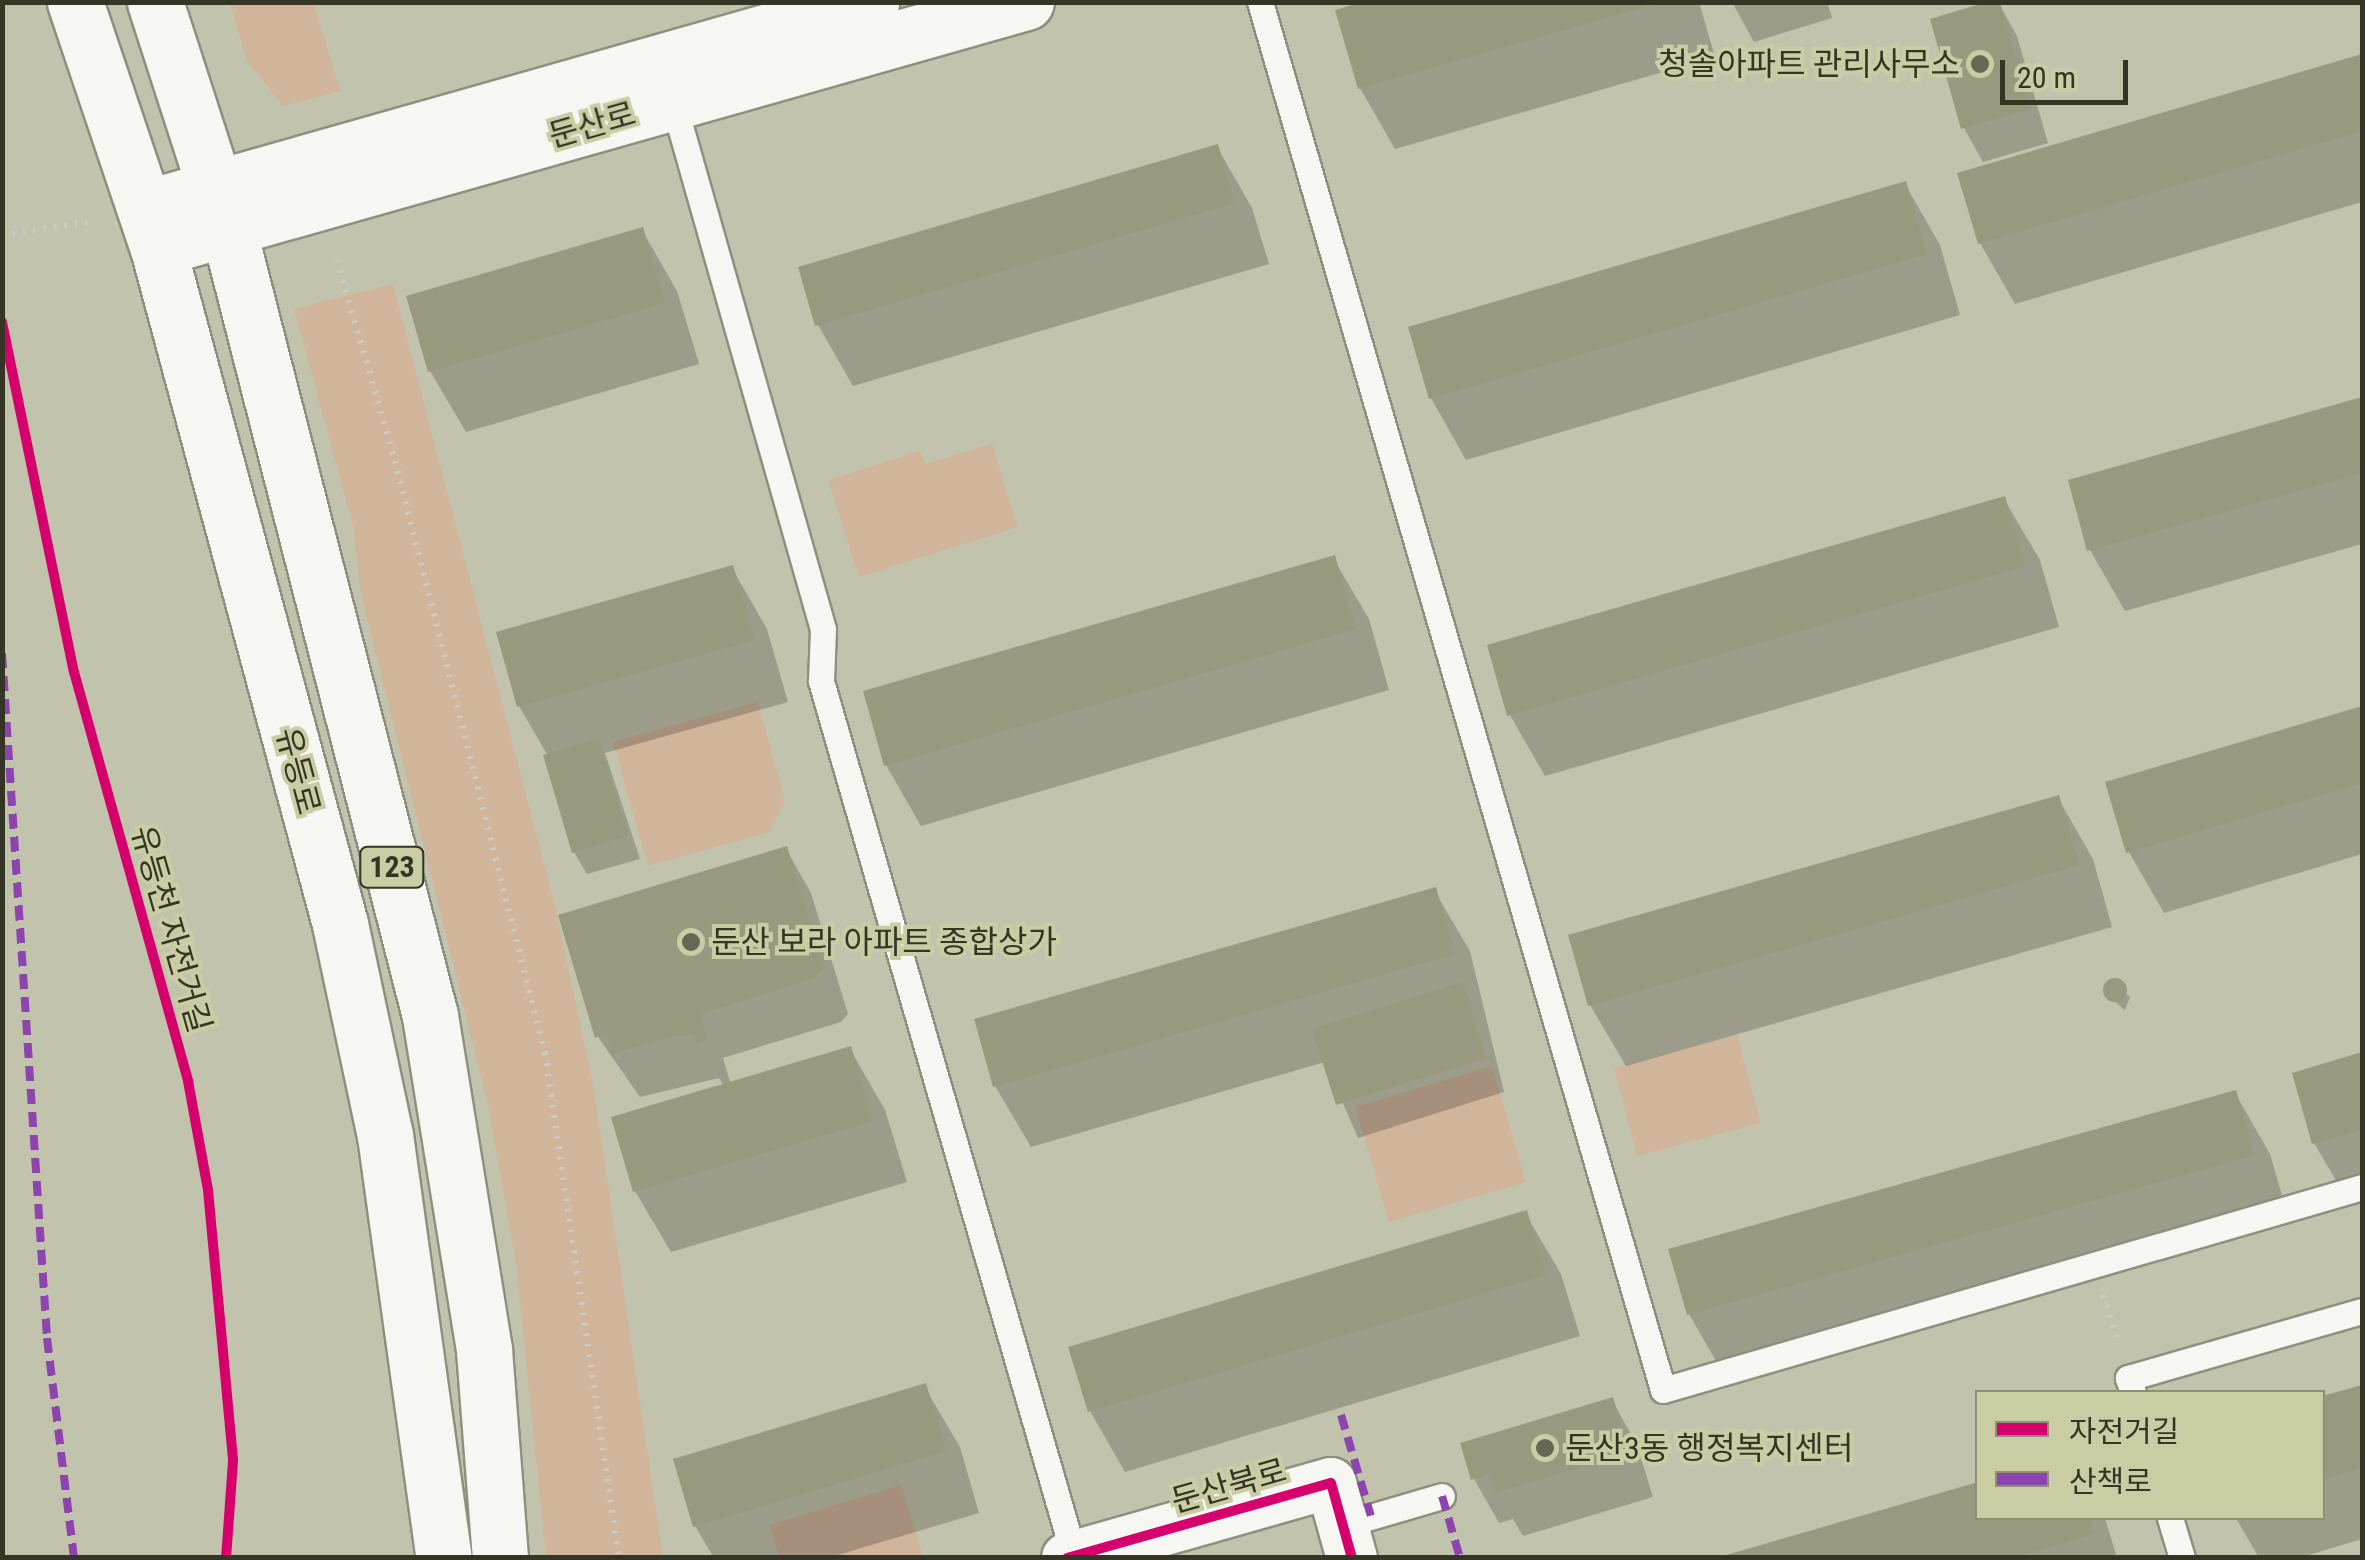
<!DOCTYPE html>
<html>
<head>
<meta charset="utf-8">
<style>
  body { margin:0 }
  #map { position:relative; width:2365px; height:1560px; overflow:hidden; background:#c2c3ad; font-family:"Roboto Condensed","Noto Sans KR",sans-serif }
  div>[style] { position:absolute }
  .green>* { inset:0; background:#d0b59b }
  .shadow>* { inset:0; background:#0003 }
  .building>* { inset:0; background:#98997f }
  .round { border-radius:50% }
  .path>* { height:6px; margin-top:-3px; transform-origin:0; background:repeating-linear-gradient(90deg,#cacbc4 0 2.5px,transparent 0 10.5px) }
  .roads { filter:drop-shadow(2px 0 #8e8f7e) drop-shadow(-2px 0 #8e8f7e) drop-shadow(0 2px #8e8f7e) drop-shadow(0 -2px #8e8f7e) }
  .lane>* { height:25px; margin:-12.5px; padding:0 12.5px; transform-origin:12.5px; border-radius:12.5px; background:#f6f6f3 }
  .street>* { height:50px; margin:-25px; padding:0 25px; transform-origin:25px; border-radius:25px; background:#f6f6f3 }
  .secondary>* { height:55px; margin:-27.5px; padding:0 27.5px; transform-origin:27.5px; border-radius:27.5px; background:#f6f6f3 }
  .primary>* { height:55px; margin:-27.5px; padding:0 27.5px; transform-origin:27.5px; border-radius:27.5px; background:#f6f6f3 }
  .quiet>* { height:8px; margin-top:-4px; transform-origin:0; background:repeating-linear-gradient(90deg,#8e44ad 0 15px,transparent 0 23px) }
  .cycleway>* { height:10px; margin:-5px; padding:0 5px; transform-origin:5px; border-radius:5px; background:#d6006c }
  .dots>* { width:28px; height:28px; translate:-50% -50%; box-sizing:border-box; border:5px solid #cacca4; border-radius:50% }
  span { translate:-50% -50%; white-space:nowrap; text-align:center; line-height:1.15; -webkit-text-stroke:8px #cacca4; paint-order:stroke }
  .shield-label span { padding:2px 8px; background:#cacca4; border:2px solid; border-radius:8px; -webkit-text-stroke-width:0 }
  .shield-label { font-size:30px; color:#343525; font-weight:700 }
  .poi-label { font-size:32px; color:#343525 }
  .right { translate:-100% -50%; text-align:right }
  .left { translate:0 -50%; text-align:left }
  .street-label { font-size:32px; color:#343525 }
  .frame { position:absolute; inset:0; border:5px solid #343525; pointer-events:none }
  .legend { position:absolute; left:1975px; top:1390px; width:350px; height:130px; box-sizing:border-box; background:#cacca4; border:2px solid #8e9071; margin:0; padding:12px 18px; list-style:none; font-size:30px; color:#343525 }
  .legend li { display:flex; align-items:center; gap:20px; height:50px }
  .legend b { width:50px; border:2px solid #8e9071 }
  .scale { position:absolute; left:2000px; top:60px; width:128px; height:45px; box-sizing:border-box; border:5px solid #343525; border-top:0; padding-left:12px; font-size:30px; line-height:35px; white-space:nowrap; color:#343525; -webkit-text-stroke:8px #cacca4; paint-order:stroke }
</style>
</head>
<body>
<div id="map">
  <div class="green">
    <i style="clip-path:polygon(230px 3px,314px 3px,340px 91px,283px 106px,247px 61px)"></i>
    <i style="clip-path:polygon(393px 284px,555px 906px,593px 1083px,663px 1557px,546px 1557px,516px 1264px,487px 1101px,361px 595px,353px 526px,294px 309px)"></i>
    <i style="clip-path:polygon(992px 444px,1018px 527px,859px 577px,828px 480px,920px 451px,925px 464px)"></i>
    <i style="clip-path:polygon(758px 702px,785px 801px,769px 832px,648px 866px,613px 742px)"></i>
    <i style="clip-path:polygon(1737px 1035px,1761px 1123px,1637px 1156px,1614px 1068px)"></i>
    <i style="clip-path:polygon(1492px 1066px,1526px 1182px,1389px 1222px,1355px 1107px)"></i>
    <i style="clip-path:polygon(901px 1485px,923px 1557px,779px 1557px,769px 1525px)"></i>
  </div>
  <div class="shadow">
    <i style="clip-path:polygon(1371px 2px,1699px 2px,1715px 57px,1395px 149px,1360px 88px)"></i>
    <i style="clip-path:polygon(1732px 2px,1827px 2px,1832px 18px,1754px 42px)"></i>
    <i style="clip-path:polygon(1998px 2px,2017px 36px,2048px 143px,1983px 162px,1964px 128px)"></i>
    <i style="clip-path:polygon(2362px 56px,2362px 202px,2015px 304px,1980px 243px,1960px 175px)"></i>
    <i style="clip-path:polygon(1217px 147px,1252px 208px,1269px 264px,853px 386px,818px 325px)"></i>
    <i style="clip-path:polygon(1905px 184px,1940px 245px,1960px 315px,1466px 460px,1431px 398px,1411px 329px)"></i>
    <i style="clip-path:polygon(642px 230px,677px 291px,699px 364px,466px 432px,430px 371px)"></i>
    <i style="clip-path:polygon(2362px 400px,2362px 544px,2125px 611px,2090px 550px,2071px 482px)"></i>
    <i style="clip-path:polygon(2004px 499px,2040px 560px,2059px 627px,1545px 776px,1510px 715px,1490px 647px)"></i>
    <i style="clip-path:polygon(1333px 558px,1369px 619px,1389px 690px,921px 826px,886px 765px)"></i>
    <i style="clip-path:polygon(732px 568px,767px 629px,788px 702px,605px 753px,640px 859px,587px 874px,574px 852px,548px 756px,519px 706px)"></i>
    <i style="clip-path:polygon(2362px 709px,2362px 854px,2164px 913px,2129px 852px,2108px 783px)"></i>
    <i style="clip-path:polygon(2058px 798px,2093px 859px,2112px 927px,1626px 1066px,1590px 1005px)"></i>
    <i style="clip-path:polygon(786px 849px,811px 893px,848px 1014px,841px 1022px,723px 1058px,731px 1085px,850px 1049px,885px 1110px,907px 1182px,671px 1252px,635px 1191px,724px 1086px,719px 1078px,640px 1097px,598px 1037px)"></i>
    <i style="clip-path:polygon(1434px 890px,1470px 951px,1504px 1092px,1358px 1138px,1325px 1062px,1031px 1147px,995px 1086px)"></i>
    <i style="clip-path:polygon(2113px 982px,2130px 997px,2125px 1010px,2107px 995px)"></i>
    <i style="clip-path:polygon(2362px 1055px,2362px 1201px,2350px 1204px,2314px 1143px,2295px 1074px)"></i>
    <i style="clip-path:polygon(2235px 1093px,2270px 1154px,2288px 1216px,1724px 1375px,1689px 1314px)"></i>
    <i style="clip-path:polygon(1525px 1213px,1561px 1274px,1580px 1336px,1125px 1472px,1090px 1411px)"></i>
    <i style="clip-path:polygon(924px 1386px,960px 1447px,979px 1513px,828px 1558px,714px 1558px,695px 1526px)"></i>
    <i style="clip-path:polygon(2362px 1388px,2362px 1539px,2299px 1558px,2259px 1558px,2236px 1518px,2322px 1518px,2322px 1399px)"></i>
    <i style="clip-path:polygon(1612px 1400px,1637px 1445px,1653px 1497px,1523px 1536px,1513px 1519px,1499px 1523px,1474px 1479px)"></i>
    <i style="clip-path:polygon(1978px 1518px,2105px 1518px,2117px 1558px,1722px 1558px)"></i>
  </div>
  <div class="building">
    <i style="clip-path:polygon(1362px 2px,1655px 2px,1655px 4px,1358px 89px,1335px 10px)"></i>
    <i style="clip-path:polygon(1987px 2px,2000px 2px,2030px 109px,1961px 129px,1930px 19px)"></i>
    <i style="clip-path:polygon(2362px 54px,2362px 131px,1978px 244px,1957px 173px)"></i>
    <i style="clip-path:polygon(1218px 144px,1235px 203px,815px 326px,798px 267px)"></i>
    <i style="clip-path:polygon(1906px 181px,1927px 254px,1429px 399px,1408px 327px)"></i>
    <i style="clip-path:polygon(643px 227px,665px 303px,428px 372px,406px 296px)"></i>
    <i style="clip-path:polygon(2362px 397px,2362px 473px,2087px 551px,2068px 480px)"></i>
    <i style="clip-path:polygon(2005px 496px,2026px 566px,1507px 716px,1487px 645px)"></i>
    <i style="clip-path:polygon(1335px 555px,1356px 629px,884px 766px,863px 691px)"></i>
    <i style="clip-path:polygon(733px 565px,755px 640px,517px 707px,496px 632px)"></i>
    <i style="clip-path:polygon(2362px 706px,2362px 783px,2126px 853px,2105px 782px)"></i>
    <i style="clip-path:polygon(599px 738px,628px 836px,572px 853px,543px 755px)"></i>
    <i style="clip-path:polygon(2059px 795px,2079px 865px,1588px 1006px,1568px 935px)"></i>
    <i style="clip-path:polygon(787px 846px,824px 969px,815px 978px,700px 1014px,707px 1040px,696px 1044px,694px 1034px,665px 1038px,612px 1054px,606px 1034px,595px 1038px,558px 915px)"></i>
    <i style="clip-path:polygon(1436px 887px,1455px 954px,993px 1087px,974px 1019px)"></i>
    <i class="round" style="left:2103px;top:978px;width:24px;height:24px"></i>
    <i style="clip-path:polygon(1463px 982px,1486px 1058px,1336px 1105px,1312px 1029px)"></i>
    <i style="clip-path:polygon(851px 1046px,873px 1121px,633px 1192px,611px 1117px)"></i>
    <i style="clip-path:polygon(2362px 1052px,2362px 1130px,2312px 1144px,2292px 1073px)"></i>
    <i style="clip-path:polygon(2236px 1090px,2255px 1155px,1687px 1315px,1668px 1249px)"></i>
    <i style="clip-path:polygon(1527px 1210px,1546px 1275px,1088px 1412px,1068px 1347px)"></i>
    <i style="clip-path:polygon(926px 1383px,946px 1451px,693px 1527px,673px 1459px)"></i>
    <i style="clip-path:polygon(2362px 1385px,2362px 1468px,2322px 1480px,2322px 1396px)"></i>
    <i style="clip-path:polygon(1613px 1397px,1629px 1453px,1495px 1493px,1490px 1474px,1471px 1480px,1460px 1443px)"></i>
    <i style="clip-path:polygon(1978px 1482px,1978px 1518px,2090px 1518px,2094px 1534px,2013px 1558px,1716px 1558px)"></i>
  </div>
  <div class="path">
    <i style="left:2px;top:235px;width:86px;rotate:-8.7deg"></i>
    <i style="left:337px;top:260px;width:209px;rotate:73.9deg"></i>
    <i style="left:395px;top:461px;width:611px;rotate:75.78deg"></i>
    <i style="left:545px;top:1053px;width:510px;rotate:81.66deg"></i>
    <i style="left:2103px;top:1295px;width:52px;rotate:72.3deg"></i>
  </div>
  <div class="roads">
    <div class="lane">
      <i style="left:1260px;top:2px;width:1445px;rotate:73.81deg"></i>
      <i style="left:1663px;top:1390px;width:728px;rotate:-16.19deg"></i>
      <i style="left:672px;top:98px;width:552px;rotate:74.13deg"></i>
      <i style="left:823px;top:629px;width:52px;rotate:92.2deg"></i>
      <i style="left:821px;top:681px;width:911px;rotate:73.87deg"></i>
      <i style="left:2133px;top:1392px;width:15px;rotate:-110deg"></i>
      <i style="left:2128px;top:1378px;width:243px;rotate:-16deg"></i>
      <i style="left:2170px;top:1518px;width:42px;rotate:73.3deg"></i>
      <i style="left:1343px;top:1525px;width:103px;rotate:-16.3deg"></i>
    </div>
    <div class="street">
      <i style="left:1067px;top:1558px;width:274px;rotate:-15.9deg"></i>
      <i style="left:1331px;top:1483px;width:78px;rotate:74.4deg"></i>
    </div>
    <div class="secondary">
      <i style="left:145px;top:208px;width:755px;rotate:-15.84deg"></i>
      <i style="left:158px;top:248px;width:902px;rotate:-15.82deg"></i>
    </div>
    <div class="primary">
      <i style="left:75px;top:2px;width:260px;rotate:71.4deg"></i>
      <i style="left:158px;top:248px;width:700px;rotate:74.93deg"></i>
      <i style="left:340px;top:924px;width:216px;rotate:78deg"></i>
      <i style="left:385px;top:1135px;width:427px;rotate:82.1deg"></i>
      <i style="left:155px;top:2px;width:237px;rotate:72.1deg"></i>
      <i style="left:228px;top:228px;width:813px;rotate:75.62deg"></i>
      <i style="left:430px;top:1016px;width:338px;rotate:80.8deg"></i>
      <i style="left:484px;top:1350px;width:209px;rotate:85.6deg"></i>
    </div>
  </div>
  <div class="quiet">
    <i style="left:2px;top:653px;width:686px;rotate:86.24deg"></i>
    <i style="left:47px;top:1338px;width:222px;rotate:83deg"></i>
    <i style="left:1341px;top:1415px;width:105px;rotate:73.5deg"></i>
    <i style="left:1442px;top:1496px;width:65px;rotate:73.8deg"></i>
  </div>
  <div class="cycleway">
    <i style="left:2px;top:322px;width:357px;rotate:78.4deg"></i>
    <i style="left:74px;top:672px;width:425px;rotate:74.4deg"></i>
    <i style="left:188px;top:1081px;width:111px;rotate:79.6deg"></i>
    <i style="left:208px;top:1190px;width:272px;rotate:84.7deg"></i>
    <i style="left:233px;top:1461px;width:97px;rotate:94.1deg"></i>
    <i style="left:1067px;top:1558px;width:274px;rotate:-15.9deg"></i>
    <i style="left:1331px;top:1483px;width:78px;rotate:74.4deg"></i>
  </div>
  <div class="dots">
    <i style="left:1980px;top:64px;background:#666755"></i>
    <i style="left:691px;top:942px;background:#666755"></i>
    <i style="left:1545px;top:1448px;background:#666755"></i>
  </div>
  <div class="shield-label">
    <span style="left:392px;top:867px">123</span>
  </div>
  <div class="poi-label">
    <span class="right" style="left:1960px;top:64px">청솔아파트 관리사무소</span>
    <span class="left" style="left:711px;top:942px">둔산 보라 아파트 종합상가</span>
    <span class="left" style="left:1565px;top:1448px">둔산3동 행정복지센터</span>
  </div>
  <div class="street-label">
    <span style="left:592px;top:125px;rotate:-16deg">둔산로</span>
    <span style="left:298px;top:771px;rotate:75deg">유등로</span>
    <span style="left:171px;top:929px;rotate:74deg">유등천 자전거길</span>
    <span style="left:1229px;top:1486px;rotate:-16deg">둔산북로</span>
  </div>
  <div class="frame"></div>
  <ul class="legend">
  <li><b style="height:12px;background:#d6006c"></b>자전거길</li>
  <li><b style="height:12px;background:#8e44ad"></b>산책로</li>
  </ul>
  <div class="scale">20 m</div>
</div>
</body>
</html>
